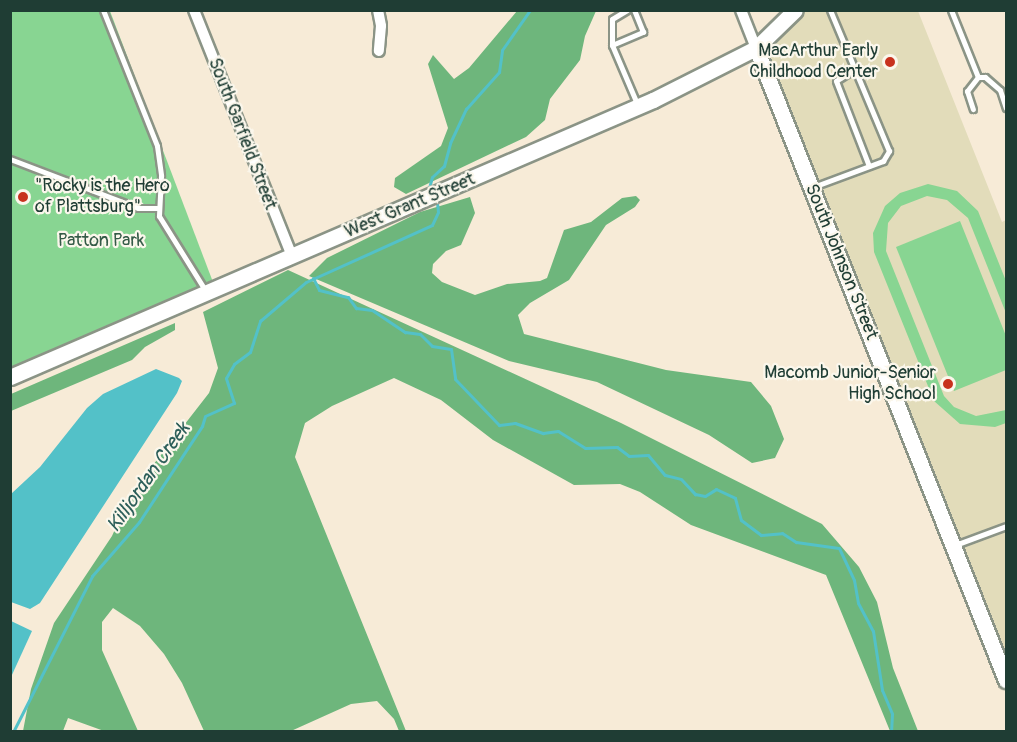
<!DOCTYPE html>
<html>
<head>
<meta charset="utf-8">
<style>
  body { margin:0 }
  #map { position:relative; width:1017px; height:742px; overflow:hidden; background:#f7ebd7; font-family:Pangolin,sans-serif }
  div>[style] { position:absolute }
  .built>* { inset:0; background:#e2dcba }
  .green>* { inset:0; background:#88d592 }
  .forest>* { inset:0; background:#6eb67c }
  .water>* { inset:0; background:#53c1c8 }
  .stream>* { height:3px; margin:-1.5px; padding:0 1.5px; transform-origin:1.5px; border-radius:1.5px; background:#53c1c8 }
  .roads { filter:drop-shadow(2px 0 #8b9486) drop-shadow(-2px 0 #8b9486) drop-shadow(0 2px #8b9486) drop-shadow(0 -2px #8b9486) }
  .lane>* { height:5px; margin:-2.5px; padding:0 2.5px; transform-origin:2.5px; border-radius:2.5px; background:#fff }
  .street>* { height:10px; margin:-5px; padding:0 5px; transform-origin:5px; border-radius:5px; background:#fff }
  .secondary>* { height:15px; margin:-7.5px; padding:0 7.5px; transform-origin:7.5px; border-radius:7.5px; background:#fff }
  .dots>* { width:16px; height:16px; translate:-50% -50%; box-sizing:border-box; border:3px solid #fbf7ec; border-radius:50% }
  span { translate:-50% -50%; white-space:nowrap; text-align:center; line-height:1.15; -webkit-text-stroke:4.5px #fbf7ec; paint-order:stroke }
  .poi-label { font-size:18px; color:#1f3d34 }
  .right { translate:-100% -50%; text-align:right }
  .left { translate:0 -50%; text-align:left }
  .street-label { font-size:18px; color:#1f3d34 }
  .park-label { font-size:18px; color:#345b47 }
  .water-label { font-size:20px; color:#2c5e59; font-style:italic }
  .frame { position:absolute; inset:0; border:12px solid #1f3d34; pointer-events:none }
</style>
</head>
<body>
<div id="map">
  <div class="built">
    <i style="clip-path:polygon(795px 11px,918px 11px,1002px 222px,1006px 220px,1006px 677px,756px 48px)"></i>
  </div>
  <div class="green">
    <i style="clip-path:polygon(11px 11px,110px 11px,216px 290px,11px 378px)"></i>
    <i style="clip-path:polygon(928px 184px,957px 191px,978px 211px,1006px 281px,1006px 313px,968px 218px,947px 200px,927px 196px,901px 206px,888px 223px,886px 251px,944px 396px,954px 407px,976px 416px,1006px 410px,1006px 423px,995px 427px,960px 424px,934px 401px,874px 252px,873px 233px,885px 206px,900px 193px)"></i>
    <i style="clip-path:polygon(960px 221px,1006px 336px,1006px 370px,954px 391px,896px 247px)"></i>
  </div>
  <div class="forest">
    <i style="clip-path:polygon(517px 11px,596px 11px,585px 36px,580px 60px,550px 99px,545px 120px,526px 137px,406px 194px,394px 187px,395px 178px,441px 146px,448px 128px,428px 64px,433px 55px,454px 79px,469px 68px)"></i>
    <i style="clip-path:polygon(636px 196px,640px 200px,635px 207px,606px 225px,569px 280px,530px 303px,518px 315px,524px 334px,666px 370px,751px 382px,771px 406px,784px 439px,775px 458px,752px 463px,709px 435px,597px 382px,509px 361px,309px 276px,327px 258px,420px 212px,470px 197px,475px 213px,461px 245px,446px 251px,433px 264px,432px 273px,442px 282px,475px 295px,507px 284px,540px 281px,547px 278px,564px 230px,591px 222px,622px 198px)"></i>
    <i style="clip-path:polygon(288px 270px,621px 423px,822px 524px,859px 567px,877px 602px,893px 668px,918px 731px,890px 731px,826px 575px,691px 525px,640px 492px,620px 484px,574px 485px,493px 440px,441px 400px,394px 378px,332px 406px,305px 423px,295px 457px,406px 731px,399px 731px,394px 719px,377px 701px,351px 704px,291px 731px,204px 731px,182px 683px,164px 654px,140px 626px,113px 608px,102px 622px,102px 650px,138px 731px,104px 731px,68px 718px,63px 731px,23px 731px,31px 689px,54px 623px,112px 536px,132px 492px,209px 393px,218px 368px,203px 312px)"></i>
    <i style="clip-path:polygon(175px 323px,175px 330px,145px 347px,132px 360px,11px 411px,11px 394px)"></i>
  </div>
  <div class="water">
    <i style="clip-path:polygon(156px 369px,179px 378px,182px 381px,177px 393px,40px 603px,30px 609px,11px 602px,11px 494px,40px 467px,87px 408px,103px 394px)"></i>
    <i style="clip-path:polygon(11px 621px,32px 631px,11px 677px)"></i>
  </div>
  <div class="stream">
    <i style="left:429px;top:188px;width:11px;rotate:-75deg"></i>
    <i style="left:432px;top:177px;width:16px;rotate:-43deg"></i>
    <i style="left:444px;top:166px;width:24px;rotate:-75deg"></i>
    <i style="left:450px;top:143px;width:38px;rotate:-65deg"></i>
    <i style="left:466px;top:109px;width:50px;rotate:-48.3deg"></i>
    <i style="left:499px;top:72px;width:22px;rotate:-82deg"></i>
    <i style="left:502px;top:50px;width:49px;rotate:-55deg"></i>
    <i style="left:313px;top:278px;width:13px;rotate:63deg"></i>
    <i style="left:319px;top:290px;width:30px;rotate:14deg"></i>
    <i style="left:348px;top:297px;width:14px;rotate:54deg"></i>
    <i style="left:356px;top:308px;width:16px;rotate:7deg"></i>
    <i style="left:372px;top:310px;width:40px;rotate:34deg"></i>
    <i style="left:405px;top:332px;width:15px;rotate:8deg"></i>
    <i style="left:420px;top:334px;width:17px;rotate:45deg"></i>
    <i style="left:432px;top:346px;width:19px;rotate:9deg"></i>
    <i style="left:451px;top:349px;width:30px;rotate:82deg"></i>
    <i style="left:455px;top:379px;width:64px;rotate:46.3deg"></i>
    <i style="left:499px;top:425px;width:16px;rotate:-7deg"></i>
    <i style="left:515px;top:423px;width:30px;rotate:20deg"></i>
    <i style="left:543px;top:433px;width:15px;rotate:-8deg"></i>
    <i style="left:558px;top:431px;width:32px;rotate:32deg"></i>
    <i style="left:585px;top:448px;width:32px;rotate:-2deg"></i>
    <i style="left:617px;top:447px;width:15px;rotate:37deg"></i>
    <i style="left:629px;top:456px;width:19px;rotate:-3deg"></i>
    <i style="left:648px;top:455px;width:26px;rotate:50deg"></i>
    <i style="left:665px;top:475px;width:16px;rotate:14deg"></i>
    <i style="left:681px;top:479px;width:21px;rotate:47deg"></i>
    <i style="left:695px;top:494px;width:10px;rotate:11deg"></i>
    <i style="left:705px;top:496px;width:13px;rotate:-32deg"></i>
    <i style="left:716px;top:489px;width:21px;rotate:25deg"></i>
    <i style="left:735px;top:498px;width:23px;rotate:75deg"></i>
    <i style="left:741px;top:520px;width:25px;rotate:37deg"></i>
    <i style="left:761px;top:535px;width:21px;rotate:-5deg"></i>
    <i style="left:782px;top:533px;width:17px;rotate:33deg"></i>
    <i style="left:796px;top:542px;width:43px;rotate:7.9deg"></i>
    <i style="left:839px;top:548px;width:35px;rotate:65deg"></i>
    <i style="left:854px;top:580px;width:23px;rotate:80deg"></i>
    <i style="left:858px;top:603px;width:32px;rotate:62deg"></i>
    <i style="left:873px;top:631px;width:60px;rotate:81.3deg"></i>
    <i style="left:882px;top:690px;width:26px;rotate:67deg"></i>
    <i style="left:892px;top:714px;width:18px;rotate:93deg"></i>
    <i style="left:13px;top:732px;width:175px;rotate:-63.1deg"></i>
    <i style="left:92px;top:576px;width:72px;rotate:-49deg"></i>
    <i style="left:139px;top:522px;width:115px;rotate:-56.7deg"></i>
    <i style="left:202px;top:426px;width:10px;rotate:-73deg"></i>
    <i style="left:205px;top:416px;width:32px;rotate:-24deg"></i>
    <i style="left:234px;top:403px;width:26px;rotate:-108deg"></i>
    <i style="left:226px;top:378px;width:16px;rotate:-60deg"></i>
    <i style="left:234px;top:364px;width:20px;rotate:-37deg"></i>
    <i style="left:250px;top:352px;width:33px;rotate:-72deg"></i>
    <i style="left:260px;top:321px;width:60px;rotate:-40.3deg"></i>
    <i style="left:306px;top:282px;width:138px;rotate:-24.3deg"></i>
    <i style="left:432px;top:225px;width:14px;rotate:-65deg"></i>
    <i style="left:438px;top:212px;width:10px;rotate:-96deg"></i>
  </div>
  <div class="roads">
    <div class="lane">
      <i style="left:103px;top:10px;width:146px;rotate:68.3deg"></i>
      <i style="left:157px;top:146px;width:30px;rotate:82deg"></i>
      <i style="left:161px;top:176px;width:40px;rotate:92.9deg"></i>
      <i style="left:159px;top:216px;width:87px;rotate:58.1deg"></i>
      <i style="left:627px;top:10px;width:17px;rotate:149deg"></i>
      <i style="left:612px;top:19px;width:26px;rotate:90deg"></i>
      <i style="left:612px;top:45px;width:66px;rotate:66.9deg"></i>
      <i style="left:951px;top:10px;width:72px;rotate:68.1deg"></i>
      <i style="left:978px;top:77px;width:18px;rotate:128deg"></i>
      <i style="left:967px;top:91px;width:19px;rotate:72deg"></i>
      <i style="left:612px;top:45px;width:34px;rotate:-23deg"></i>
      <i style="left:643px;top:32px;width:24px;rotate:-112deg"></i>
      <i style="left:855px;top:69px;width:22px;rotate:148deg"></i>
      <i style="left:836px;top:81px;width:91px;rotate:68.8deg"></i>
      <i style="left:978px;top:77px;width:7px"></i>
      <i style="left:985px;top:77px;width:20px;rotate:41deg"></i>
      <i style="left:1000px;top:90px;width:19px;rotate:72deg"></i>
      <i style="left:10px;top:159px;width:137px;rotate:20.9deg"></i>
      <i style="left:138px;top:208px;width:19px"></i>
      <i style="left:813px;top:187px;width:75px;rotate:-20.4deg"></i>
      <i style="left:883px;top:161px;width:12px;rotate:-59deg"></i>
      <i style="left:889px;top:151px;width:153px;rotate:-112.7deg"></i>
      <i style="left:955px;top:545px;width:54px;rotate:-20.4deg"></i>
    </div>
    <div class="street">
      <i style="left:194px;top:10px;width:265px;rotate:68.3deg"></i>
      <i style="left:378px;top:10px;width:16px;rotate:79deg"></i>
      <i style="left:381px;top:26px;width:25px;rotate:95deg"></i>
      <i style="left:741px;top:10px;width:41px;rotate:68.5deg"></i>
    </div>
    <div class="secondary">
      <i style="left:756px;top:48px;width:680px;rotate:68.42deg"></i>
      <i style="left:10px;top:377px;width:700px;rotate:-23.31deg"></i>
      <i style="left:653px;top:100px;width:115px;rotate:-26.8deg"></i>
      <i style="left:756px;top:48px;width:54px;rotate:-44.3deg"></i>
    </div>
  </div>
  <div class="dots">
    <i style="left:890px;top:62px;background:#c8321e"></i>
    <i style="left:23px;top:197px;background:#c8321e"></i>
    <i style="left:948px;top:384px;background:#c8321e"></i>
  </div>
  <div class="poi-label">
    <span class="right" style="left:878px;top:62px">MacArthur Early<br>Childhood Center</span>
    <span class="left" style="left:35px;top:197px">"Rocky is the Hero<br>of Plattsburg"</span>
    <span class="right" style="left:936px;top:384px">Macomb Junior-Senior<br>High School</span>
  </div>
  <div class="street-label">
    <span style="left:242px;top:134px;rotate:69deg">South Garfield Street</span>
    <span style="left:410px;top:206px;rotate:-23deg">West Grant Street</span>
    <span style="left:841px;top:262px;rotate:68deg">South Johnson Street</span>
  </div>
  <div class="park-label">
    <span style="left:101px;top:241px">Patton Park</span>
  </div>
  <div class="water-label">
    <span style="left:148px;top:477px;rotate:-55deg">Killjordan Creek</span>
  </div>
  <div class="frame"></div>
</div>
</body>
</html>
